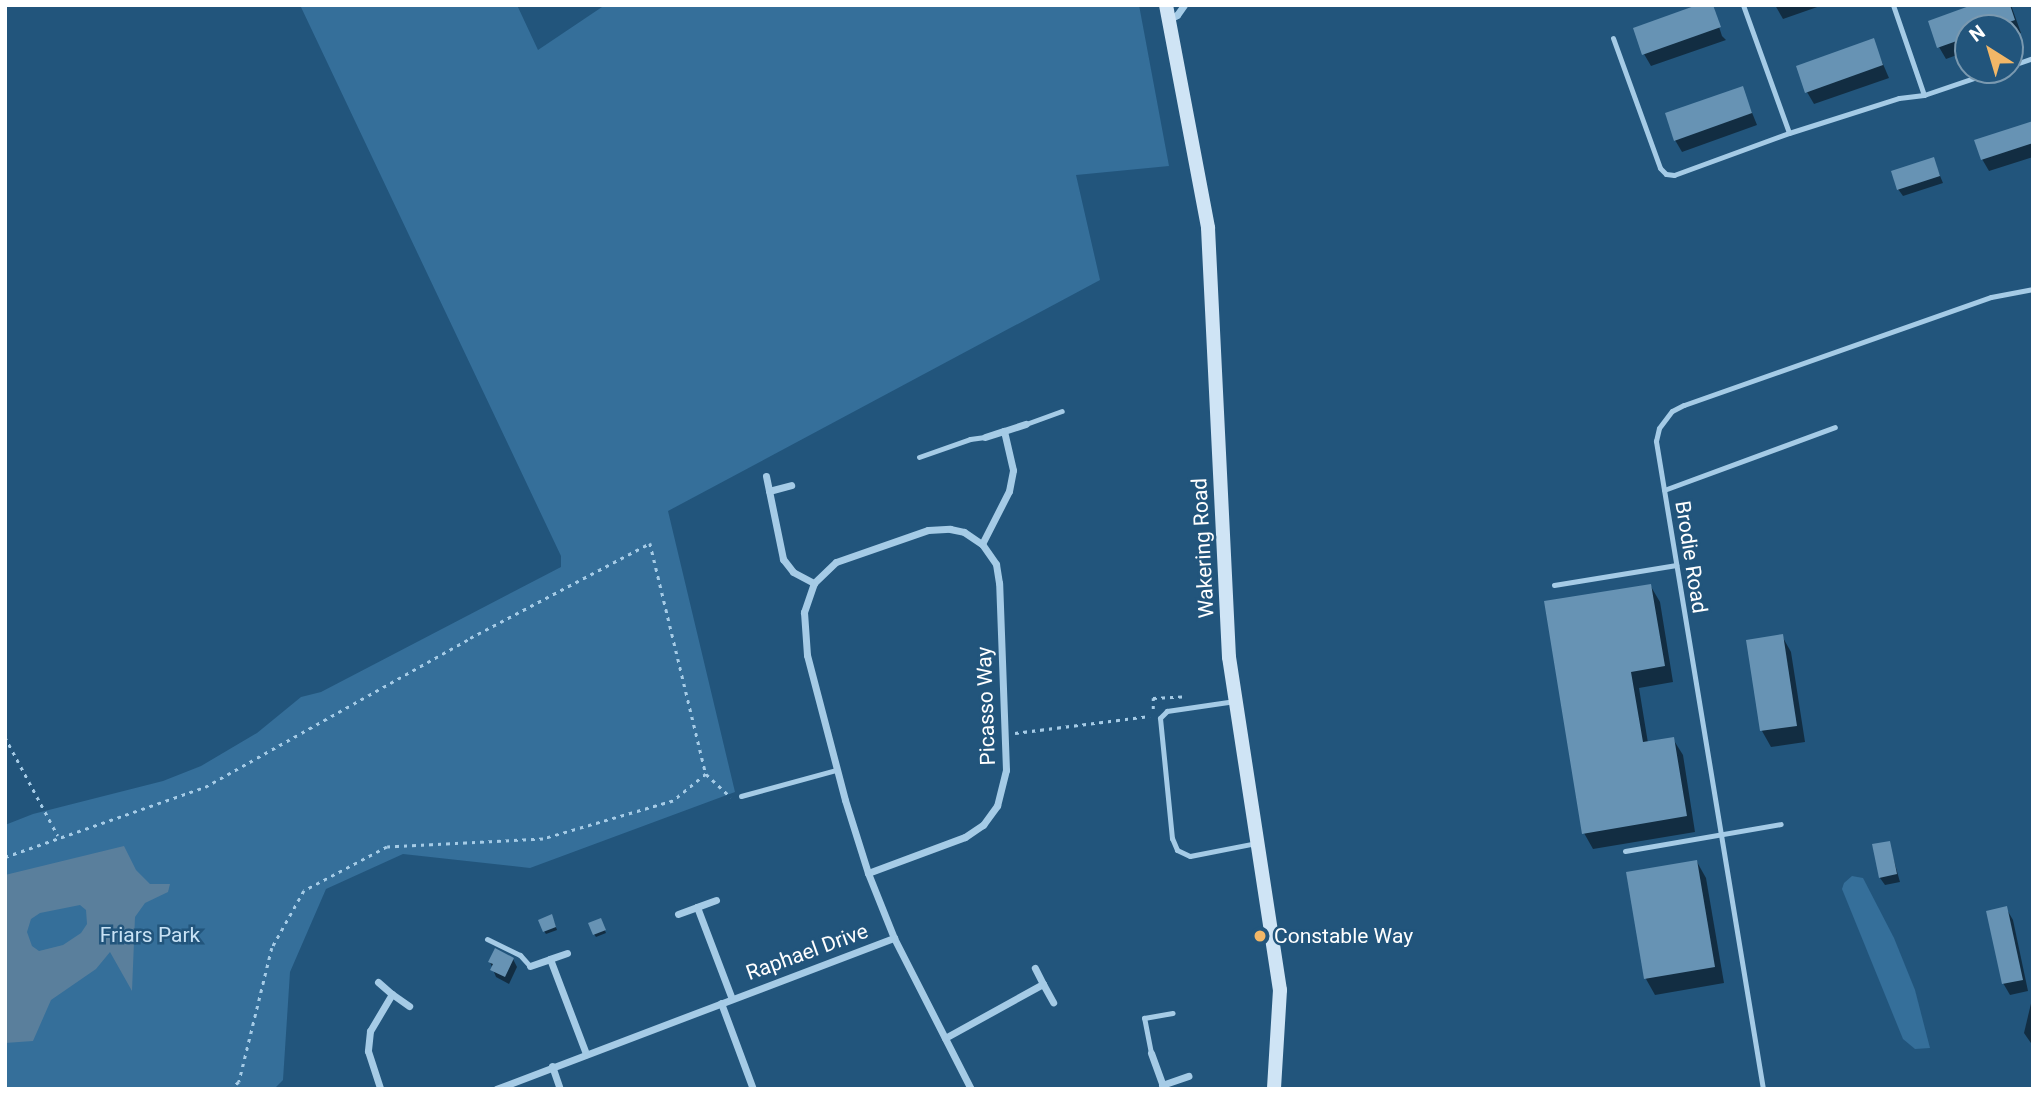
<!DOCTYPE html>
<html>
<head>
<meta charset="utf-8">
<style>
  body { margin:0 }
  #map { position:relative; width:2038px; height:1094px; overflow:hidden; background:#22557c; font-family:Roboto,sans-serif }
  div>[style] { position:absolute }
  .green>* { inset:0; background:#356f9a }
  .water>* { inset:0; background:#5a7f9c }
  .shadow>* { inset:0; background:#0007 }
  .building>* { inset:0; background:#6793b4 }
  .path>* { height:2.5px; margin-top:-1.25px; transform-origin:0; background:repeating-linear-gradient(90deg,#a5cbe6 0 3.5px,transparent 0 8.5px) }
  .lane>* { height:5px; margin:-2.5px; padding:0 2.5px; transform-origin:2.5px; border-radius:2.5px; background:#a5cbe6 }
  .street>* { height:7px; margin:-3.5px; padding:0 3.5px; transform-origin:3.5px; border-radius:3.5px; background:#a5cbe6 }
  .secondary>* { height:14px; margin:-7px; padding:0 7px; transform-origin:7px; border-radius:7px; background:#cfe4f5 }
  .dots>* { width:19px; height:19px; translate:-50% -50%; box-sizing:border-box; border:4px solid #22557c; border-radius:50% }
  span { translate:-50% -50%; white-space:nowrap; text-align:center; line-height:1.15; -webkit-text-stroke:5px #22557c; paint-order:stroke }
  .street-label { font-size:21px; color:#fff }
  .park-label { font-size:21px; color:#c8e2f5 }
  .poi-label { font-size:21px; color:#fff }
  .left { translate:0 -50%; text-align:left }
  .frame { position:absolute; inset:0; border:7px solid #fff; pointer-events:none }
  .north { position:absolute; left:1954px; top:14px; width:70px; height:70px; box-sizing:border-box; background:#22557c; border:2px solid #7a99b0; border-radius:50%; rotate:323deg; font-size:19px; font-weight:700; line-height:28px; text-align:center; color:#fff }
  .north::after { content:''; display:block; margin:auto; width:24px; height:32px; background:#f2b767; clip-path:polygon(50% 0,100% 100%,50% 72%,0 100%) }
</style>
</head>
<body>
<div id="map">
  <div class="green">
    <i style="clip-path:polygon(300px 5px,517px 5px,538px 50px,605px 5px,1139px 5px,1169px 166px,1076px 175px,1100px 280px,668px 511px,735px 792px,530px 868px,403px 854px,326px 889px,290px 972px,283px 1080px,274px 1089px,5px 1089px,5px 825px,33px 814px,163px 781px,201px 766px,257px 733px,301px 697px,321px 692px,561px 567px,561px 556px)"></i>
    <i style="clip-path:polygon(1852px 876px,1863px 878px,1894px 938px,1915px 990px,1930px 1048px,1915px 1049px,1903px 1039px,1842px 889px,1844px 883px)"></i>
  </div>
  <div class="water">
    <i style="clip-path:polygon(evenodd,124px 846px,136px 870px,150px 884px,170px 884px,168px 892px,145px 903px,135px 917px,132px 991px,110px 952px,96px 969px,51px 1000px,33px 1041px,5px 1043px,5px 875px,124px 846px,80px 905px,86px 910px,87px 924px,81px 933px,63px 945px,39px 951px,32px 946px,27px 932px,31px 919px,40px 913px,80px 905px)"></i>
  </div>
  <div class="shadow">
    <i style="clip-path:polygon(1712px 5px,1722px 36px,1726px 40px,1651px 66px,1644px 54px)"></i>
    <i style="clip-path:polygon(1775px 5px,1823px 5px,1783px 19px)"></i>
    <i style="clip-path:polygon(1977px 5px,2011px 5px,2021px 33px,2010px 36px,2010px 28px,1968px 28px,1968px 51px,1946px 59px,1939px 47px)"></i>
    <i style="clip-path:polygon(1873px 41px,1889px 78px,1814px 104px,1807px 92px)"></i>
    <i style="clip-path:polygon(1742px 88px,1757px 125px,1682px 152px,1675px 140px)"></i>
    <i style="clip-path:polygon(2033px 123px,2033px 157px,1989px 171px,1982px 159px)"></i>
    <i style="clip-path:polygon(1933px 159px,1943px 183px,1903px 196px,1898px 189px)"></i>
    <i style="clip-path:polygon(1650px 585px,1660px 602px,1673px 682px,1639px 688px,1648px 743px,1673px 739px,1683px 755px,1695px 832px,1593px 849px,1584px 833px)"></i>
    <i style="clip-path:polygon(1782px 636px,1791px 652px,1805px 742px,1771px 747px,1762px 731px)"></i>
    <i style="clip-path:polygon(1889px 843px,1900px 882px,1885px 885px,1880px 878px)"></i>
    <i style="clip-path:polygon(1697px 862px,1706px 878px,1724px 983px,1655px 995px,1646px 979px)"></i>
    <i style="clip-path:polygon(2006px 908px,2013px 920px,2028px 991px,2010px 995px,2003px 983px)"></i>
    <i style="clip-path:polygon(553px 919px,557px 930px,546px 934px,544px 931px)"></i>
    <i style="clip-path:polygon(602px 924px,606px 933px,596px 937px,594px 934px)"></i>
    <i style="clip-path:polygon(513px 959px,517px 967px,509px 984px,496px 977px,490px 962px)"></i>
    <i style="clip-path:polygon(2033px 995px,2033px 1046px,2024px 1033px)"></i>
  </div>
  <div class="building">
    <i style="clip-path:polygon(1697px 5px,1713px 5px,1721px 27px,1642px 55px,1633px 28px)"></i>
    <i style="clip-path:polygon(1972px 5px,2010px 5px,2015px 20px,1993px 28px,1968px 28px,1968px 37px,1937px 48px,1928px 21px)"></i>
    <i style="clip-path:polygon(1874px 38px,1883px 65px,1805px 93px,1796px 66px)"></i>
    <i style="clip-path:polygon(1743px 86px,1752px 113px,1674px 141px,1665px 113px)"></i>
    <i style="clip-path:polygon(2033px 121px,2033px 143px,1981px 160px,1974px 140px)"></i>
    <i style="clip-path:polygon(1934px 157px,1940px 176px,1897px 190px,1891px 171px)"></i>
    <i style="clip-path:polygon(1651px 584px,1665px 666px,1631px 672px,1643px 742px,1674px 737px,1687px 816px,1582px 834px,1544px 601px)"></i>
    <i style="clip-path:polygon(1783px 634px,1797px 726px,1760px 731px,1746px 640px)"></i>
    <i style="clip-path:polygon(1890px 841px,1897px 874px,1879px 878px,1872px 844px)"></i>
    <i style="clip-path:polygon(1697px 860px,1715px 967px,1644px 979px,1626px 872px)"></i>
    <i style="clip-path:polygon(2007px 906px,2023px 980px,2002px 984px,1986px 911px)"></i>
    <i style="clip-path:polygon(552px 914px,556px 927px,543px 932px,538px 920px)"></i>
    <i style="clip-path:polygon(601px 918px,606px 930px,593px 935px,588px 923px)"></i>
    <i style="clip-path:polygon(495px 948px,514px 958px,505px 977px,490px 970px,493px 964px,488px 962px)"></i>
  </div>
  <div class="path">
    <i style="left:1153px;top:709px;width:11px;rotate:-90deg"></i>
    <i style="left:1153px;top:698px;width:34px;rotate:-3deg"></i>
    <i style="left:1015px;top:733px;width:136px;rotate:-7.2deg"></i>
    <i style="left:5px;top:737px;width:112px;rotate:61.8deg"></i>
    <i style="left:706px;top:774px;width:34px;rotate:43deg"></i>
    <i style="left:5px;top:857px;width:212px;rotate:-19.3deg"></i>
    <i style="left:205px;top:787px;width:304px;rotate:-29.3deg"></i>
    <i style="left:470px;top:638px;width:204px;rotate:-27.8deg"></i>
    <i style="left:650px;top:543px;width:238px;rotate:76.4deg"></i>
    <i style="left:706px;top:774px;width:43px;rotate:140.7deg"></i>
    <i style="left:673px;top:801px;width:135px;rotate:163.7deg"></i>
    <i style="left:543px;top:839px;width:156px;rotate:177.1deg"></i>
    <i style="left:387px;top:847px;width:94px;rotate:152.1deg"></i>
    <i style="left:304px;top:891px;width:65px;rotate:119.3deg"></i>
    <i style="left:272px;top:948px;width:138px;rotate:103.8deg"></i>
    <i style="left:239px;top:1082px;width:11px;rotate:139deg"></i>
  </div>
  <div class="lane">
    <i style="left:1743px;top:5px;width:136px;rotate:70.2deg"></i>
    <i style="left:1893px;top:5px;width:95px;rotate:71deg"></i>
    <i style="left:1613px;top:38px;width:138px;rotate:70.1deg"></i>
    <i style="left:1660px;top:168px;width:8px;rotate:45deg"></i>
    <i style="left:1666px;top:174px;width:8px;rotate:7deg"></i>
    <i style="left:1674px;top:175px;width:122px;rotate:-20.1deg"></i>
    <i style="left:1789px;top:133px;width:115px;rotate:-17.7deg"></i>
    <i style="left:1899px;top:98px;width:25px;rotate:-7deg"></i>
    <i style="left:1924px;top:95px;width:78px;rotate:-18.7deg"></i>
    <i style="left:2010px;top:66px;width:24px;rotate:-19deg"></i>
    <i style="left:1026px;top:424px;width:38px;rotate:-20deg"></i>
    <i style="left:919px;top:457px;width:54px;rotate:-19.4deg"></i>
    <i style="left:970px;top:439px;width:15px;rotate:-8deg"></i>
    <i style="left:1664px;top:490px;width:182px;rotate:-20.2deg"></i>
    <i style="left:1554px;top:585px;width:124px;rotate:-9.3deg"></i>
    <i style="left:1235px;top:701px;width:69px;rotate:171.6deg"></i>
    <i style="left:1167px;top:711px;width:10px;rotate:135deg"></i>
    <i style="left:1160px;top:718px;width:121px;rotate:84.3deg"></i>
    <i style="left:1172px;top:838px;width:13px;rotate:67deg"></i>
    <i style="left:1177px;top:850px;width:14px;rotate:25deg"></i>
    <i style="left:1190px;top:856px;width:67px;rotate:-11.1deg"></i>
    <i style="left:741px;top:796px;width:98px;rotate:-15.3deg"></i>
    <i style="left:1625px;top:851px;width:158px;rotate:-9.8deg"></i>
    <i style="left:487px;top:939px;width:37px;rotate:26deg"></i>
    <i style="left:520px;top:955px;width:15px;rotate:48deg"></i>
    <i style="left:1151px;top:1053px;width:36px;rotate:-101deg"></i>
    <i style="left:1144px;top:1018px;width:29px;rotate:-10deg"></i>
    <i style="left:1763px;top:1089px;width:657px;rotate:-99.38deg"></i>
    <i style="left:1656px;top:441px;width:13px;rotate:-77deg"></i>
    <i style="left:1659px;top:428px;width:21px;rotate:-53deg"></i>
    <i style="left:1672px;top:411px;width:13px;rotate:-27deg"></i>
    <i style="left:1684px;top:405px;width:325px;rotate:-19.4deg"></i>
    <i style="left:1991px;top:297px;width:43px;rotate:-10.8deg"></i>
  </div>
  <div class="street">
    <i style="left:1170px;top:19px;width:8px;rotate:-30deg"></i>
    <i style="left:1177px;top:15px;width:12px;rotate:-55deg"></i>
    <i style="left:985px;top:437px;width:20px;rotate:-18deg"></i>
    <i style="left:766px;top:476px;width:85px;rotate:78.4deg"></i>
    <i style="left:783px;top:559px;width:16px;rotate:52deg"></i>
    <i style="left:793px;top:572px;width:24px;rotate:28deg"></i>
    <i style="left:814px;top:583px;width:31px;rotate:109deg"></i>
    <i style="left:804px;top:612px;width:43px;rotate:86deg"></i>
    <i style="left:807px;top:655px;width:150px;rotate:75.3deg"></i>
    <i style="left:845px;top:800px;width:77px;rotate:72.5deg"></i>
    <i style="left:868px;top:873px;width:70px;rotate:68.2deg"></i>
    <i style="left:894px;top:938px;width:169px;rotate:63deg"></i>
    <i style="left:769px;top:491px;width:23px;rotate:-15deg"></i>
    <i style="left:814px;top:583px;width:30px;rotate:-44deg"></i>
    <i style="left:836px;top:562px;width:97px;rotate:-19.2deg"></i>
    <i style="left:928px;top:530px;width:22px;rotate:-3deg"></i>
    <i style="left:950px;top:529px;width:14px;rotate:12deg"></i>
    <i style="left:964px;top:532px;width:22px;rotate:34deg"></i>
    <i style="left:982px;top:544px;width:59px;rotate:-63deg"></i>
    <i style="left:1009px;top:491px;width:21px;rotate:-79deg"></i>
    <i style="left:1013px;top:470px;width:40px;rotate:-103deg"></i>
    <i style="left:1004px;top:431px;width:23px;rotate:-18deg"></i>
    <i style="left:868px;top:873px;width:103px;rotate:-20.4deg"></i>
    <i style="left:965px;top:837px;width:22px;rotate:-34deg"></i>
    <i style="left:983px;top:825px;width:24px;rotate:-54deg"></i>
    <i style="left:997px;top:806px;width:37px;rotate:-76deg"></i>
    <i style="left:1006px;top:770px;width:187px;rotate:-92.1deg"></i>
    <i style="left:999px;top:583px;width:19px;rotate:-99deg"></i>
    <i style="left:996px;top:564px;width:24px;rotate:-125deg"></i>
    <i style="left:716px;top:900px;width:20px;rotate:160deg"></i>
    <i style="left:697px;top:907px;width:98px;rotate:69.2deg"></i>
    <i style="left:678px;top:914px;width:20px;rotate:-20deg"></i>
    <i style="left:567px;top:953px;width:18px;rotate:161deg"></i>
    <i style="left:550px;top:959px;width:102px;rotate:69.2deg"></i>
    <i style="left:530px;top:966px;width:21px;rotate:-19deg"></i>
    <i style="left:378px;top:982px;width:18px;rotate:41deg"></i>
    <i style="left:392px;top:994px;width:43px;rotate:120.7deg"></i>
    <i style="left:370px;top:1031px;width:20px;rotate:96deg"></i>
    <i style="left:368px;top:1051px;width:40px;rotate:72deg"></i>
    <i style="left:1043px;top:984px;width:21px;rotate:61deg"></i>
    <i style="left:392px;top:994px;width:21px;rotate:35deg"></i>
    <i style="left:721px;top:1003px;width:92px;rotate:69.6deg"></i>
    <i style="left:945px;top:1038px;width:112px;rotate:-28.9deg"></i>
    <i style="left:1043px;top:984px;width:18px;rotate:-117deg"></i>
    <i style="left:1151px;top:1053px;width:38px;rotate:70deg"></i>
    <i style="left:552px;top:1066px;width:24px;rotate:71deg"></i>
    <i style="left:1162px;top:1085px;width:28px;rotate:-19deg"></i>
    <i style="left:496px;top:1089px;width:426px;rotate:-20.8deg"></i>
  </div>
  <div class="secondary">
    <i style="left:1166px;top:5px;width:227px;rotate:79.3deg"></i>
    <i style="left:1208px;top:228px;width:430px;rotate:87.2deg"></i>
    <i style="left:1229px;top:657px;width:337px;rotate:81.3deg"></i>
    <i style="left:1280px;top:990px;width:99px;rotate:93.5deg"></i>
  </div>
  <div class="dots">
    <i style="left:1260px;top:936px;background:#f2b767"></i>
  </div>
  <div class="street-label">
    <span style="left:1203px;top:548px;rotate:-93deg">Wakering Road</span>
    <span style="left:1691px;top:557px;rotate:81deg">Brodie Road</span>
    <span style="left:986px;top:706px;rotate:-92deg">Picasso Way</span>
    <span style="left:807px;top:952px;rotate:-20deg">Raphael Drive</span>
  </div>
  <div class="park-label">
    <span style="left:150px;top:935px">Friars Park</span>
  </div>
  <div class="poi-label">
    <span class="left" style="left:1274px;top:936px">Constable Way</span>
  </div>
  <div class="frame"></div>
  <div class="north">N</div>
</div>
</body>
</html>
